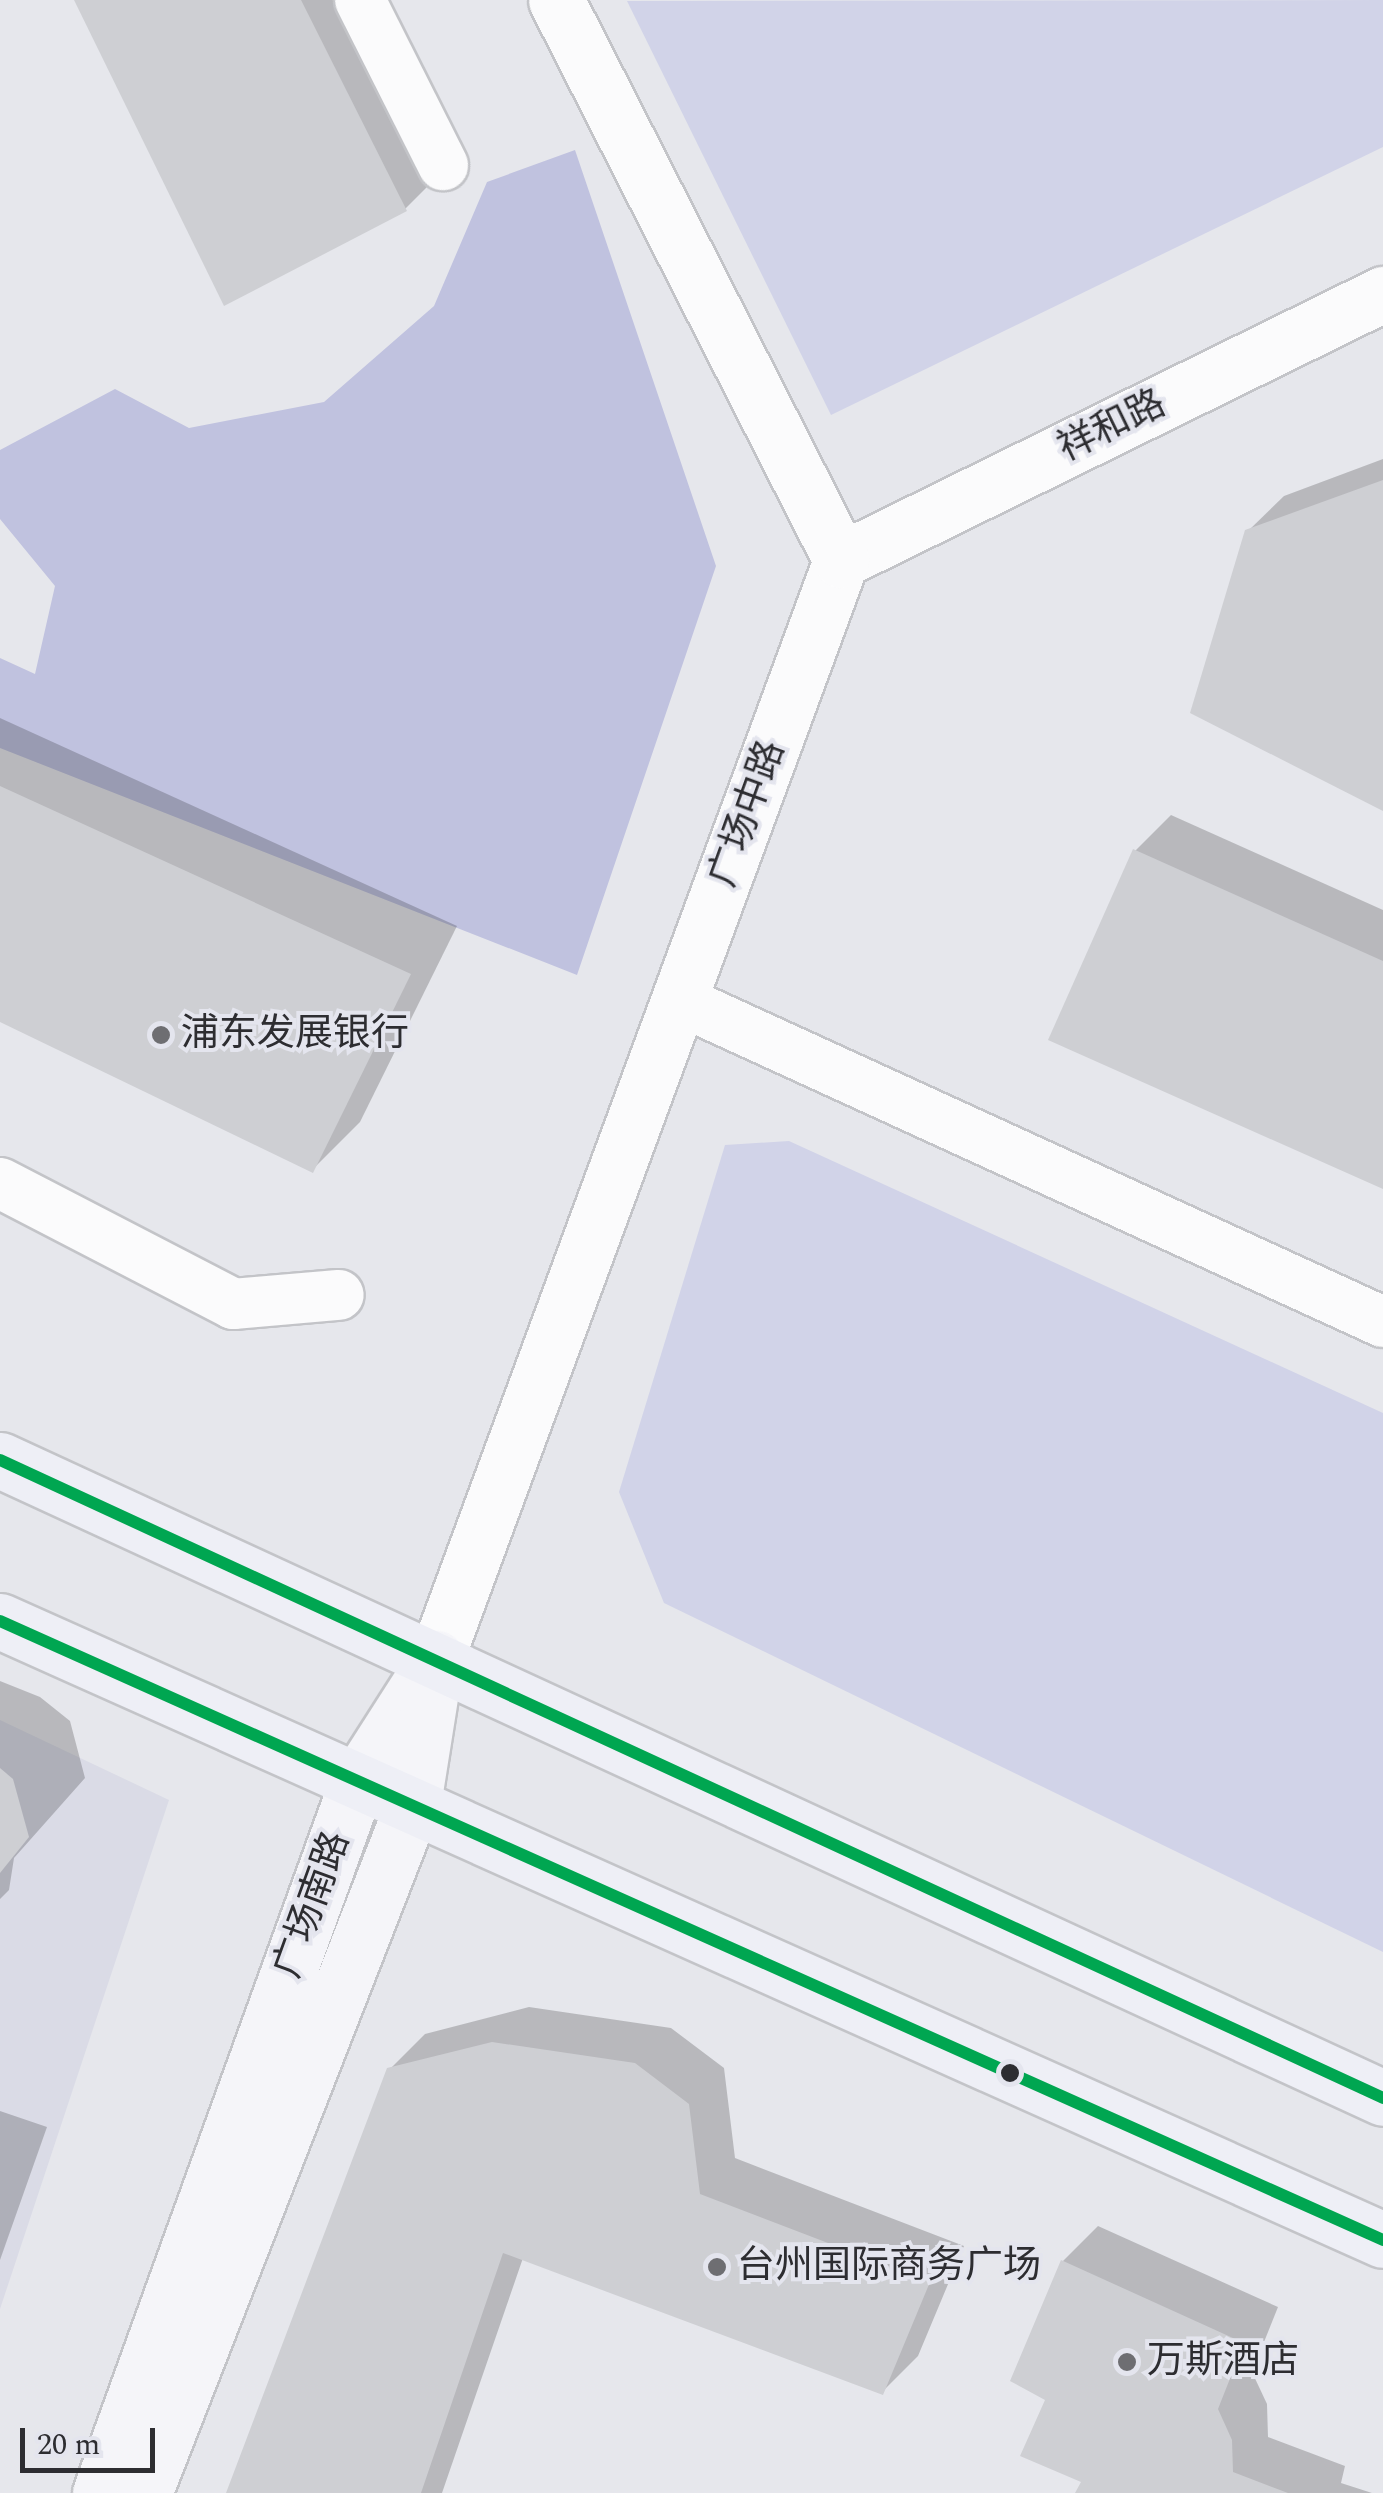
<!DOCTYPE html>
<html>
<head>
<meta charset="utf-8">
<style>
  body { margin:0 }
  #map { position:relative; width:1383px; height:2493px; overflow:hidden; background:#e6e7ec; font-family:Spectral,"Noto Sans SC",serif }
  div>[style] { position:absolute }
  .built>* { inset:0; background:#dadbe6 }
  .green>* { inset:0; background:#d1d3e8 }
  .forest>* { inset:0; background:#c0c2df }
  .shadow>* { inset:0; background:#0003 }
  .building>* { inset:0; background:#cecfd3 }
  .roads { filter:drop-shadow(2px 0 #c3c4c8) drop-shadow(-2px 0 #c3c4c8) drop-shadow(0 2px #c3c4c8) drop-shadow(0 -2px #c3c4c8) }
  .minor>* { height:50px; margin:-25px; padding:0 25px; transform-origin:25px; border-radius:25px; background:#fbfbfc }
  .tertiary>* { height:55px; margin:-27.5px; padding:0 27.5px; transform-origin:27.5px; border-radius:27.5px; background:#fbfbfc }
  .secondary>* { height:55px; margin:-27.5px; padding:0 27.5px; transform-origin:27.5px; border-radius:27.5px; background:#f5f5f9 }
  .primary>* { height:55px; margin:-27.5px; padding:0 27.5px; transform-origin:27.5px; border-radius:27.5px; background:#eeeff6 }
  .bus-1>* { height:12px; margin:-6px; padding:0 6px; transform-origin:6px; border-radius:6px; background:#00a651 }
  .dots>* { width:28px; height:28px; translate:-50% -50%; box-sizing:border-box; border:5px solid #e4e5ee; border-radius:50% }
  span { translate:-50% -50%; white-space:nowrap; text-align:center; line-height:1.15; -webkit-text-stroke:8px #e4e5ee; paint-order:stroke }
  .street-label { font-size:38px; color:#2d2d31 }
  .poi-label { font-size:38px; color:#2d2d31 }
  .left { translate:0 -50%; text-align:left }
  .scale { position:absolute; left:20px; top:2428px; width:135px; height:45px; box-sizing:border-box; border:5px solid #2d2d31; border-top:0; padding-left:12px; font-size:30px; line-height:35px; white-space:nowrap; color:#2d2d31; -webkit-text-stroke:8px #e4e5ee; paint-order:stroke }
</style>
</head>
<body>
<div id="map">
  <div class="built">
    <i style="clip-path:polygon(0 1720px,169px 1800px,0 2309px)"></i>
  </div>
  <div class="green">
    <i style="clip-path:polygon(1383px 0,1383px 147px,831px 415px,627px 1px)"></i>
    <i style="clip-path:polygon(789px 1141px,1383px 1413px,1383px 1952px,664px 1603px,619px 1492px,725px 1145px)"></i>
  </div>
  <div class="forest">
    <i style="clip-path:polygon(575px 150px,716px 566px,577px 975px,0 748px,0 658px,35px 674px,55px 586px,0 519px,0 450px,115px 389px,189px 428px,324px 402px,434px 306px,487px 182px)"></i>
  </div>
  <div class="shadow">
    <i style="clip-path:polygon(77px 0,372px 0,453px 161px,405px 209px)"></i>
    <i style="clip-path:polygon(1383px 459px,1383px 808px,1247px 532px,1284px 496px)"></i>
    <i style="clip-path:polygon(0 718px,457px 926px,360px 1122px,312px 1170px,0 1020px)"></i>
    <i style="clip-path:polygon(1171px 815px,1383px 910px,1383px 1186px,1135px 851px)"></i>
    <i style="clip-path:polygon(0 1681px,40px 1697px,70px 1721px,85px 1778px,14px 1858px,9px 1890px,0 1899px)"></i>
    <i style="clip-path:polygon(529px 2007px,671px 2028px,724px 2068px,735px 2158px,964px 2246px,918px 2356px,882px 2392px,523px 2258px,442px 2493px,229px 2493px,389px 2070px,425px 2034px)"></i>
    <i style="clip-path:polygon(0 2111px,47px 2127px,0 2260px)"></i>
    <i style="clip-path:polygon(1098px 2226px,1278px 2307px,1252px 2372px,1267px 2404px,1268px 2437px,1345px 2466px,1341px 2483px,1372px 2493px,1078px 2493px,1084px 2481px,1049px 2399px,1063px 2261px)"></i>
  </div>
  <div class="building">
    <i style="clip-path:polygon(74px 0,301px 0,407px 211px,224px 306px)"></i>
    <i style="clip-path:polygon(1383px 480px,1383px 811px,1190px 713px,1245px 530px)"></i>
    <i style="clip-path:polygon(0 786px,411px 974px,313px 1173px,0 1022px)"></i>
    <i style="clip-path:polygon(1133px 849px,1383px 961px,1383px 1189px,1048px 1040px)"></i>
    <i style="clip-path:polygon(0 1768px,13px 1779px,29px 1837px,0 1873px)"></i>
    <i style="clip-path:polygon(492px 2042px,635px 2063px,689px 2104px,700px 2194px,930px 2282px,883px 2395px,503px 2253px,421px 2493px,226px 2493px,387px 2068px)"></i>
    <i style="clip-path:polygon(1061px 2260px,1244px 2343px,1218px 2409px,1232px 2440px,1233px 2472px,1288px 2493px,1075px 2493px,1081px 2482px,1020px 2456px,1045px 2400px,1010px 2381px)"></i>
  </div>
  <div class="roads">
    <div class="minor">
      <i style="left:360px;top:0;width:185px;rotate:63.3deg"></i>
      <i style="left:679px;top:1000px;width:774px;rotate:24.58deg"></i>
      <i style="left:0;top:1183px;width:263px;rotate:27.4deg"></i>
      <i style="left:233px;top:1304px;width:106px;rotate:-4.9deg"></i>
    </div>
    <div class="tertiary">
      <i style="left:841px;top:560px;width:604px;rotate:-26.14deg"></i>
      <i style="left:436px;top:1658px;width:1170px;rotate:-69.75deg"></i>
      <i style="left:841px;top:560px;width:628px;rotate:-116.97deg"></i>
    </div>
    <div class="secondary">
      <i style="left:100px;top:2493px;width:758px;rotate:-70.11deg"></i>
      <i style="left:358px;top:1780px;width:145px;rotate:-57.4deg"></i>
      <i style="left:144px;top:2493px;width:740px;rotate:-68.67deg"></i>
      <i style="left:413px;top:1804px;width:128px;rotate:-81deg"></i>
    </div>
    <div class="primary">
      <i style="left:0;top:1460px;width:1523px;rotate:24.76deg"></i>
      <i style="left:0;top:1621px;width:1515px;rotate:24.11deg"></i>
    </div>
  </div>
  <div class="bus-1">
    <i style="left:0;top:1460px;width:1523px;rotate:24.76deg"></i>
    <i style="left:0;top:1621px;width:1515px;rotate:24.11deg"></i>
  </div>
  <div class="dots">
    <i style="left:161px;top:1035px;background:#6e6e72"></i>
    <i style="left:1010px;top:2073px;background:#2d2d31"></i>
    <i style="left:717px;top:2267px;background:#6e6e72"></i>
    <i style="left:1127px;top:2362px;background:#6e6e72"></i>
  </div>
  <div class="street-label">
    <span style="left:1112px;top:427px;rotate:-26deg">祥和路</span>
    <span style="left:748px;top:814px;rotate:-70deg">广场中路</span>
    <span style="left:313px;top:1905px;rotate:-70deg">广场南路</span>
  </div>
  <div class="poi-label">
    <span class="left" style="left:181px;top:1035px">浦东发展银行</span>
    <span class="left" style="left:737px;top:2267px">台州国际商务广场</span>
    <span class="left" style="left:1147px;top:2362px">万斯酒店</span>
  </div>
  <div class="scale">20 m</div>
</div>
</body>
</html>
